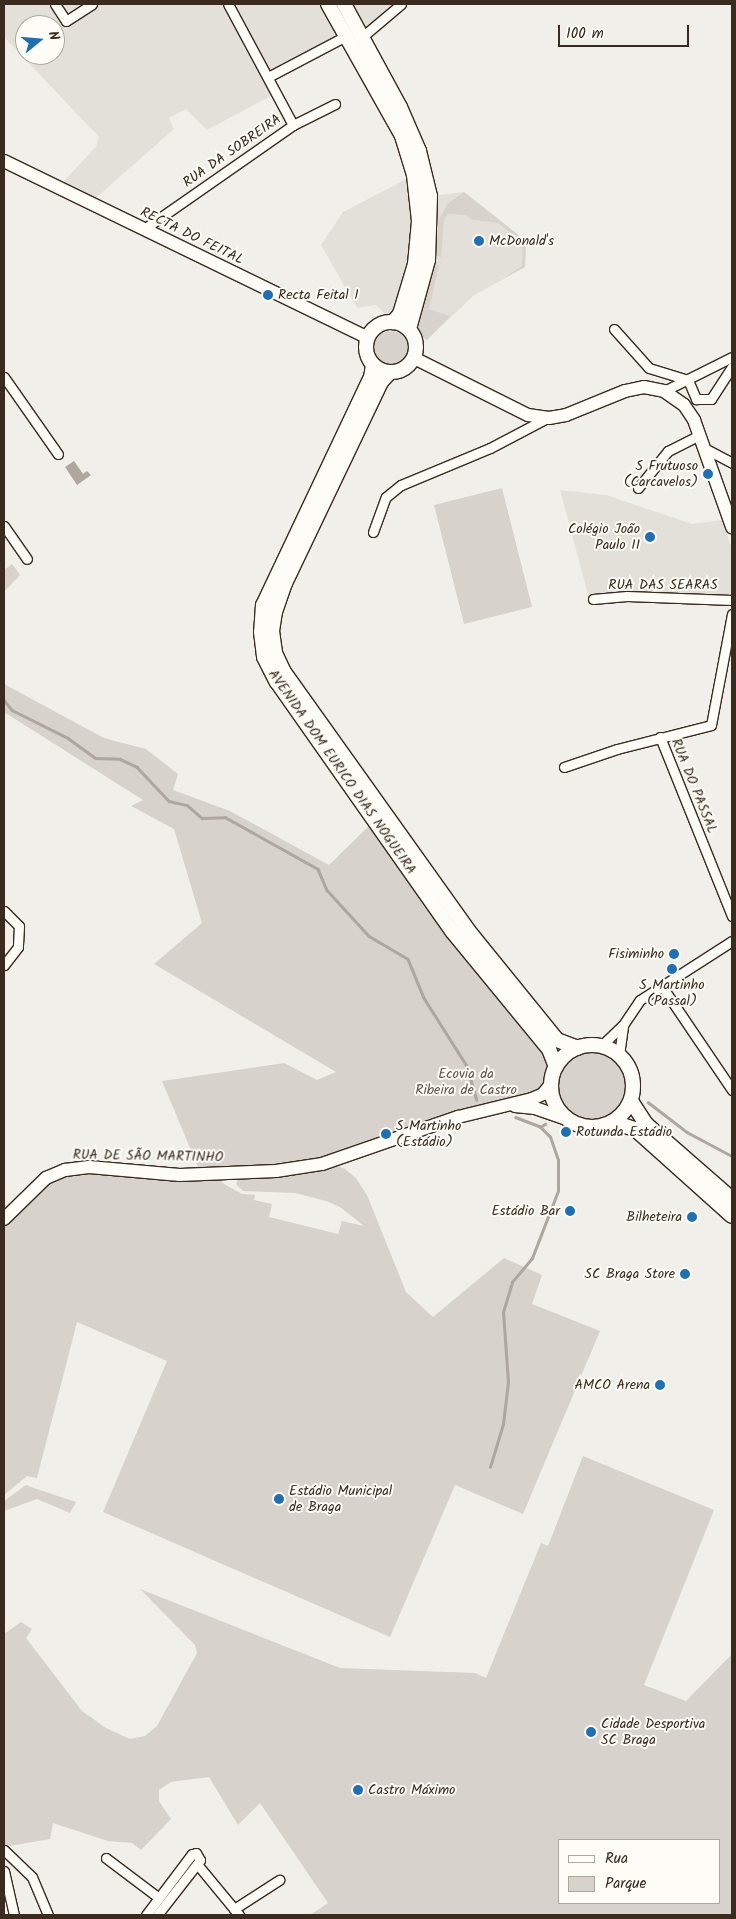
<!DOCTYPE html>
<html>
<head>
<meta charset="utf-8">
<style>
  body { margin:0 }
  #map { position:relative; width:736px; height:1919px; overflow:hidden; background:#f1efea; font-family:Kalam,sans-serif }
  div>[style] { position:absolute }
  .built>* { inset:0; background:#e3e0da }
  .green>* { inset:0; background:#d7d2cc }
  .round { border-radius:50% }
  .water>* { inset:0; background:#aea69f }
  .stream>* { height:2.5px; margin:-1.25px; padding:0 1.25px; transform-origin:1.25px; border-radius:1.25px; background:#aea69f }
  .roads { filter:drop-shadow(1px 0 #3b2a1e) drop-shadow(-1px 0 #3b2a1e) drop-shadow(0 1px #3b2a1e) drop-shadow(0 -1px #3b2a1e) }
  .street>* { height:9px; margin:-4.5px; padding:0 4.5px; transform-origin:4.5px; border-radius:4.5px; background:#fdfcf7 }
  .secondary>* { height:12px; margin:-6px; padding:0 6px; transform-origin:6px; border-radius:6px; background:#fdfcf7 }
  .primary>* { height:14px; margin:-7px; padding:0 7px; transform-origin:7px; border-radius:7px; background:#fdfcf7 }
  .primary>.ring { margin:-7px; padding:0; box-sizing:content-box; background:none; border:14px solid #fdfcf7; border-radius:50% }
  .dots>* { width:14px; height:14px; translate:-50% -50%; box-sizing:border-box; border:2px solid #fdfcf7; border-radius:50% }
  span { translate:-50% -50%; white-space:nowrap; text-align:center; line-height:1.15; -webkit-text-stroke:4px #fdfcf7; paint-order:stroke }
  .street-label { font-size:14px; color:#3b2a1e }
  .poi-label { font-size:14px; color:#3b2a1e }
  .left { translate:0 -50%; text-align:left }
  .right { translate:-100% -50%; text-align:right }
  .park-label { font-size:14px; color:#62544a }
  .frame { position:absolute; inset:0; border:5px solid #3b2a1e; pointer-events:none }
  .legend { position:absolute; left:558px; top:1839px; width:162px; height:65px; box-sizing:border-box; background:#fdfcf7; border:1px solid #afa8a0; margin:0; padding:6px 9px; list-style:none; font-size:15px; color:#3b2a1e }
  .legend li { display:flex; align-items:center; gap:10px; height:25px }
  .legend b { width:25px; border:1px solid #afa8a0 }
  .north { position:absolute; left:15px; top:15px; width:50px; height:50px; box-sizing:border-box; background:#fdfcf7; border:1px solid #afa8a0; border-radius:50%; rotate:73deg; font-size:14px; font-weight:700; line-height:20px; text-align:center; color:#3b2a1e }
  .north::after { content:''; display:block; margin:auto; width:18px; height:22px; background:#1f6fb2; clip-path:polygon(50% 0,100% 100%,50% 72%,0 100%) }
  .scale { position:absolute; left:558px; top:25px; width:131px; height:22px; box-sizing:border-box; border:2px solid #3b2a1e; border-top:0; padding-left:6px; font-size:15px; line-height:18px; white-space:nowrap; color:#3b2a1e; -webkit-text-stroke:4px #fdfcf7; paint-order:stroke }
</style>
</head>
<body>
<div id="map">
  <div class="built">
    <i style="clip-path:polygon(evenodd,4px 4px,328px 4px,346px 36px,268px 77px,276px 93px,207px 130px,186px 109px,169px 118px,174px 129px,90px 203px,58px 187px,96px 147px,99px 137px,4px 37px,4px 4px,25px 25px,55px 25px,55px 55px,25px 55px,25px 25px)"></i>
    <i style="clip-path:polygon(344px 4px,401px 4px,362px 37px)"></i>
    <i style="clip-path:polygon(414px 175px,415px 264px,393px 322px,376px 305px,357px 308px,321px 245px,343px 212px)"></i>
    <i style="clip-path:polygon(464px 192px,526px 241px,525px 267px,473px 296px,427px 340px,409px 329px,430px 196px)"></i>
    <i style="clip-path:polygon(560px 490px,606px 495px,692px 524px,722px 520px,732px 549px,732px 597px,589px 598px)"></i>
  </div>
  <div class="green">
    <i style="clip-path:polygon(464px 192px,526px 241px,525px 267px,503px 279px,522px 266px,523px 243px,498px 223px,473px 220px,466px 215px,448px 214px,444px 219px,441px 257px,437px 256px,438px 222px,447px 204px)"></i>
    <i style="clip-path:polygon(435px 265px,439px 265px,429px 309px,450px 316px,427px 340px,419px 335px,418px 326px)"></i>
    <i class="round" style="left:374px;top:331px;width:34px;height:34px"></i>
    <i style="clip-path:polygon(502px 488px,532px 607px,464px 624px,434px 505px)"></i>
    <i style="clip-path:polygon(12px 564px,20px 575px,4px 592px,4px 570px)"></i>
    <i style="clip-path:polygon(4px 684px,104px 738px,146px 749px,178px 774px,173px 790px,230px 811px,329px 865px,375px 820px,556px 1067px,551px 1084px,543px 1094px,322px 1164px,215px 1174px,224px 1184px,242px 1194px,255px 1195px,254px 1200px,272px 1204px,269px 1217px,338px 1234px,342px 1221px,364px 1226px,340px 1207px,326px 1201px,295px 1193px,243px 1191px,236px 1184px,239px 1177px,334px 1165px,345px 1169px,356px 1178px,367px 1195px,406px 1292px,433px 1317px,504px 1258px,542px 1275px,532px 1304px,600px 1331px,523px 1514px,455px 1485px,390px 1637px,103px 1512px,167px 1361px,77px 1322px,37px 1478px,27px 1476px,4px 1495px,4px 1219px,65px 1170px,201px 1174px,162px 1081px,284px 1063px,317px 1080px,336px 1072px,154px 964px,202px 923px,174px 829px,131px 806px,143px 800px,4px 712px)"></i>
    <i class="round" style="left:557px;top:1050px;width:72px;height:72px"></i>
    <i style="clip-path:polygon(evenodd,583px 1456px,714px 1510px,644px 1685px,686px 1701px,732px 1654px,732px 1915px,310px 1915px,328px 1903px,260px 1803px,238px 1825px,209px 1777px,171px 1782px,159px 1790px,159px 1801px,171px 1819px,141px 1850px,132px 1843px,108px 1841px,53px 1823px,50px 1839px,4px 1847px,4px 1634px,21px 1622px,32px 1629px,26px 1638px,82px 1711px,106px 1728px,130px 1739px,145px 1736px,157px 1726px,197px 1653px,195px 1645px,140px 1589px,340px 1668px,475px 1673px,486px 1678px,541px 1543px,548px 1546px,583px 1456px,560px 1840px,720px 1840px,720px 1903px,560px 1903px,560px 1840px)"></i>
    <i style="clip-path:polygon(26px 1485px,34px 1488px,76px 1502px,70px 1513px,37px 1499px,4px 1511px,4px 1501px)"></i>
  </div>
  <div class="water">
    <i style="clip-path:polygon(74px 461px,83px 474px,87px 471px,91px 475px,77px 485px,65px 467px)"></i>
  </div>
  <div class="stream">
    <i style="left:4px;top:700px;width:13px;rotate:51deg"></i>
    <i style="left:12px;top:710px;width:63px;rotate:26.6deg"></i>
    <i style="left:68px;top:738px;width:34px;rotate:36deg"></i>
    <i style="left:96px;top:758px;width:24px;rotate:2deg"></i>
    <i style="left:120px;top:759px;width:19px;rotate:25deg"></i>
    <i style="left:137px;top:767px;width:47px;rotate:46.7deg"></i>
    <i style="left:169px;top:801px;width:18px;rotate:13deg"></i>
    <i style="left:187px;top:805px;width:20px;rotate:41deg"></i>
    <i style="left:202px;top:818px;width:23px;rotate:-2deg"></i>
    <i style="left:225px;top:817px;width:107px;rotate:29.2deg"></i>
    <i style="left:318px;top:869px;width:23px;rotate:67deg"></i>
    <i style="left:327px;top:890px;width:62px;rotate:47.6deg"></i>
    <i style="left:369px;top:936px;width:45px;rotate:30.5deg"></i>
    <i style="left:408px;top:959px;width:42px;rotate:67.7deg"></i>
    <i style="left:424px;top:998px;width:80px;rotate:57.7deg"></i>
    <i style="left:467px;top:1066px;width:35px;rotate:74deg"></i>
    <i style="left:648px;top:1102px;width:49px;rotate:37.6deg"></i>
    <i style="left:687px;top:1132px;width:51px;rotate:28.1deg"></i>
    <i style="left:540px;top:1127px;width:6px;rotate:-31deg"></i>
    <i style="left:490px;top:1467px;width:45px;rotate:-73.2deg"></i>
    <i style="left:503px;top:1424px;width:42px;rotate:-83.2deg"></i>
    <i style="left:508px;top:1382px;width:70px;rotate:-94.1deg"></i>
    <i style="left:503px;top:1312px;width:31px;rotate:-73deg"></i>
    <i style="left:512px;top:1282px;width:31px;rotate:-50deg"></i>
    <i style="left:532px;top:1258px;width:72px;rotate:-68.8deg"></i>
    <i style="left:558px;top:1191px;width:31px;rotate:-90deg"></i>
    <i style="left:558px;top:1160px;width:24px;rotate:-109deg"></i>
    <i style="left:550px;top:1137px;width:14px;rotate:-135deg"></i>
    <i style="left:540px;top:1127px;width:26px;rotate:-159deg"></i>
  </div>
  <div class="roads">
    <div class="street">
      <i style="left:55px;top:4px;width:20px;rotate:57deg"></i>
      <i style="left:66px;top:21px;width:31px;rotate:-33deg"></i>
      <i style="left:362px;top:37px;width:51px;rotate:-40.2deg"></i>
      <i style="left:268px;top:77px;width:88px;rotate:-27.7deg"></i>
      <i style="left:293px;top:125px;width:47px;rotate:-26.6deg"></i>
      <i style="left:144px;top:229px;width:182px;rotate:-34.9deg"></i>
      <i style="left:293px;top:125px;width:137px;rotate:-118.2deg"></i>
      <i style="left:614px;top:329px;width:52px;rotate:48.1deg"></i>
      <i style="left:649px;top:368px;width:41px;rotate:17.1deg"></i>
      <i style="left:688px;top:380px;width:21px;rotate:67deg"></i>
      <i style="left:696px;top:399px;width:15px"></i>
      <i style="left:711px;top:399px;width:38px;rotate:-57deg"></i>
      <i style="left:4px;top:377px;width:94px;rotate:55deg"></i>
      <i style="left:664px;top:391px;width:76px;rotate:-26.6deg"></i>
      <i style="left:706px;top:449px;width:30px;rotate:28deg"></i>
      <i style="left:638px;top:488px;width:48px;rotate:-51deg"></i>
      <i style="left:668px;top:451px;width:36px;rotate:-27deg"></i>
      <i style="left:4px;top:526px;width:40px;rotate:55.1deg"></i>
      <i style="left:373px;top:532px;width:37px;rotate:-70deg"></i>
      <i style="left:386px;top:497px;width:19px;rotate:-39deg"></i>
      <i style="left:401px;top:485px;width:96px;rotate:-22.6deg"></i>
      <i style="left:490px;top:448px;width:64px;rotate:-27.8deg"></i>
      <i style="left:593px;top:599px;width:34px;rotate:-5deg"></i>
      <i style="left:627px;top:596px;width:105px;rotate:2.2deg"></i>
      <i style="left:660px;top:737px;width:193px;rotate:68.1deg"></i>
      <i style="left:564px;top:767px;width:56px;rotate:-18.8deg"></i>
      <i style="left:617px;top:749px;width:97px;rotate:-14.3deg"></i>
      <i style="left:711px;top:725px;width:113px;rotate:-79.3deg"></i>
      <i style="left:4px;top:911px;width:21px;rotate:45deg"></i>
      <i style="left:19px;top:926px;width:21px;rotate:93deg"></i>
      <i style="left:18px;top:947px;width:23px;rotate:128deg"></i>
      <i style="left:661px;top:985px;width:127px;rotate:55.9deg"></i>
      <i style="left:601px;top:1046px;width:30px;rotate:-44deg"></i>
      <i style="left:623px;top:1025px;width:30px;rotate:-56deg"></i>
      <i style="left:640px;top:1000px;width:109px;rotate:-32.7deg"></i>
      <i style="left:619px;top:1055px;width:30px;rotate:-82deg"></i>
      <i style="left:4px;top:1850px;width:39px;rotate:44deg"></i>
      <i style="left:32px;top:1877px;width:41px;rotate:67.2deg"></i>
      <i style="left:106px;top:1858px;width:66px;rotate:37deg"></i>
      <i style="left:197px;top:1864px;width:66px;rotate:50.5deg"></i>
      <i style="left:4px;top:1871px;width:45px;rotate:77.2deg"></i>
      <i style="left:234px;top:1909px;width:54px;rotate:-32.8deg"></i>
      <i style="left:146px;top:1915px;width:76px;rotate:-53deg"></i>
      <i style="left:192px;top:1854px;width:4px;rotate:-14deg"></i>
      <i style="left:196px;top:1853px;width:8px;rotate:60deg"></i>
      <i style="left:200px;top:1860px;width:70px;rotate:128deg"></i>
    </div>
    <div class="secondary">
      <i style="left:4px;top:161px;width:403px;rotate:25.9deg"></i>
      <i style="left:414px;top:358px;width:127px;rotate:26.6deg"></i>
      <i style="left:528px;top:415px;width:21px;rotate:8deg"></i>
      <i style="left:549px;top:418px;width:17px;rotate:-10deg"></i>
      <i style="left:566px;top:415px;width:64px;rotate:-22.1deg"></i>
      <i style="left:625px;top:391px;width:19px;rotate:-12deg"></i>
      <i style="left:644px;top:387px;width:20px;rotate:11deg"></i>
      <i style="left:664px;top:391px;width:24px;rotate:35deg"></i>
      <i style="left:684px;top:405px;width:18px;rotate:56deg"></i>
      <i style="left:694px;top:420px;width:114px;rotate:70.4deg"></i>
      <i style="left:515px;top:1106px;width:20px;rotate:6deg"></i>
      <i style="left:535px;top:1108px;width:36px;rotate:19deg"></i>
      <i style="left:4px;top:1219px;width:59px;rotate:-44.3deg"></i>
      <i style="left:46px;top:1178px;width:21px;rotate:-23deg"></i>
      <i style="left:65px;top:1170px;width:24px;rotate:-7deg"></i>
      <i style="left:89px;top:1167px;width:91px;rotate:5deg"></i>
      <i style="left:180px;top:1175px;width:96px;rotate:-2.4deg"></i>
      <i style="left:276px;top:1171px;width:47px;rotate:-8.7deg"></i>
      <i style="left:322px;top:1164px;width:144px;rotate:-19.1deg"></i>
      <i style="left:458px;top:1117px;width:76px;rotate:-13.7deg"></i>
      <i style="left:532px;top:1099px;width:12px;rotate:-24deg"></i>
      <i style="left:543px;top:1094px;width:13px;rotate:-51deg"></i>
    </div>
    <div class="primary">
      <i style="left:328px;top:4px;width:151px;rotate:60.7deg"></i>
      <i style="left:402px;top:136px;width:41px;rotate:72.9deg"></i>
      <i style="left:414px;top:175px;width:46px;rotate:83.8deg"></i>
      <i style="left:419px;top:221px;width:43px;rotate:95.3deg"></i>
      <i style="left:415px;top:264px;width:52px;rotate:106.7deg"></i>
      <i style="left:400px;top:314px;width:11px;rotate:131deg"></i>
      <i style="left:344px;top:4px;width:117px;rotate:61.5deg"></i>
      <i style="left:400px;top:107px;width:48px;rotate:66.6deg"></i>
      <i style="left:419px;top:151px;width:46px;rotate:76.3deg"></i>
      <i style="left:430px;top:196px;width:64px;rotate:91.8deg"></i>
      <i style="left:428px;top:260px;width:72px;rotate:105.4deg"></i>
      <i class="ring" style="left:366px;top:322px;width:36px;height:36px"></i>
      <i style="left:373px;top:365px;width:12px;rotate:99deg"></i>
      <i style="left:371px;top:377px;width:252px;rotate:115.3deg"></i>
      <i style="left:263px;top:605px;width:27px;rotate:94deg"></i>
      <i style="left:261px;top:632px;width:25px;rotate:83deg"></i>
      <i style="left:264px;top:657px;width:28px;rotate:63deg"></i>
      <i style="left:277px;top:682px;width:304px;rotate:54.9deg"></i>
      <i style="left:452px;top:931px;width:153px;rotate:50.6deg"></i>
      <i style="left:549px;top:1049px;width:19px;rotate:69deg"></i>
      <i style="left:390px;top:372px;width:13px;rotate:132deg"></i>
      <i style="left:381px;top:382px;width:223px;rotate:115.5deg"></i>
      <i style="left:285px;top:583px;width:31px;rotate:109deg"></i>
      <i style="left:275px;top:612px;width:19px;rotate:99deg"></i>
      <i style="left:272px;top:631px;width:22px;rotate:82deg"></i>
      <i style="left:275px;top:653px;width:21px;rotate:65deg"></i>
      <i style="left:284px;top:672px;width:322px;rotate:54.5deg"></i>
      <i style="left:471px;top:934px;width:136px;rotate:50.9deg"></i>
      <i style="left:557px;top:1040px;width:22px;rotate:21deg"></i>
      <i class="ring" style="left:551px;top:1045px;width:68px;height:68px"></i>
      <i style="left:631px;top:1101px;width:27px;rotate:57deg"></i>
      <i style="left:646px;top:1124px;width:114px;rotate:41.1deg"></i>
      <i style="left:613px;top:1122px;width:23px;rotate:18deg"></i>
      <i style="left:635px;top:1129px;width:130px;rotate:41.9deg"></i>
    </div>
  </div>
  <div class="dots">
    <i style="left:479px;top:241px;background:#1f6fb2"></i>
    <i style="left:268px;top:295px;background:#1f6fb2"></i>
    <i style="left:708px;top:474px;background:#1f6fb2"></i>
    <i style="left:650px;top:537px;background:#1f6fb2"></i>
    <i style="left:674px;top:954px;background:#1f6fb2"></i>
    <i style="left:672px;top:969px;background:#1f6fb2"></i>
    <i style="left:566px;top:1132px;background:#1f6fb2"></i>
    <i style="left:386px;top:1134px;background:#1f6fb2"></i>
    <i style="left:570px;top:1211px;background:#1f6fb2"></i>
    <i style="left:692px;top:1217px;background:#1f6fb2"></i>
    <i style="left:685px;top:1274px;background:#1f6fb2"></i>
    <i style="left:660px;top:1385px;background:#1f6fb2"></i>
    <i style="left:279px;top:1499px;background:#1f6fb2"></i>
    <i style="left:591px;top:1732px;background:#1f6fb2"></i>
    <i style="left:358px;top:1790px;background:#1f6fb2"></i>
  </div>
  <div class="street-label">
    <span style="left:232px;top:151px;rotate:-35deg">RUA DA SOBREIRA</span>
    <span style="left:192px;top:236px;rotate:26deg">RECTA DO FEITAL</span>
    <span style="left:663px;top:585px">RUA DAS SEARAS</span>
    <span style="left:342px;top:772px;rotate:55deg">AVENIDA DOM EURICO DIAS NOGUEIRA</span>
    <span style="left:694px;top:786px;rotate:68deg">RUA DO PASSAL</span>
    <span style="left:148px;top:1156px;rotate:1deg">RUA DE SÃO MARTINHO</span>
  </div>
  <div class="poi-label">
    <span class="left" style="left:489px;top:241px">McDonald's</span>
    <span class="left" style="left:278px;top:295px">Recta Feital I</span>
    <span class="right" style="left:698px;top:474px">S Frutuoso<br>(Carcavelos)</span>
    <span class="right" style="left:640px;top:537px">Colégio João<br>Paulo II</span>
    <span class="right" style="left:664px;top:954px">Fisiminho</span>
    <span style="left:672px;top:993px">S Martinho<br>(Passal)</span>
    <span class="left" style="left:396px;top:1134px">S Martinho<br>(Estádio)</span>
    <span class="left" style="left:576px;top:1132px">Rotunda Estádio</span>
    <span class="right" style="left:560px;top:1211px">Estádio Bar</span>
    <span class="right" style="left:682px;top:1217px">Bilheteira</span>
    <span class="right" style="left:675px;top:1274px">SC Braga Store</span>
    <span class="right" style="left:650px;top:1385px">AMCO Arena</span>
    <span class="left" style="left:289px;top:1499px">Estádio Municipal<br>de Braga</span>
    <span class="left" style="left:601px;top:1732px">Cidade Desportiva<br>SC Braga</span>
    <span class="left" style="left:368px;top:1790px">Castro Máximo</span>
  </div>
  <div class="park-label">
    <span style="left:466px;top:1082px">Ecovia da<br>Ribeira de Castro</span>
  </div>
  <div class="frame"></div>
  <ul class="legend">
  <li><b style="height:6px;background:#fdfcf7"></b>Rua</li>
  <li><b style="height:14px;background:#d7d2cc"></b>Parque</li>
  </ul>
  <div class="north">N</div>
  <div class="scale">100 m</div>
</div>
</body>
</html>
